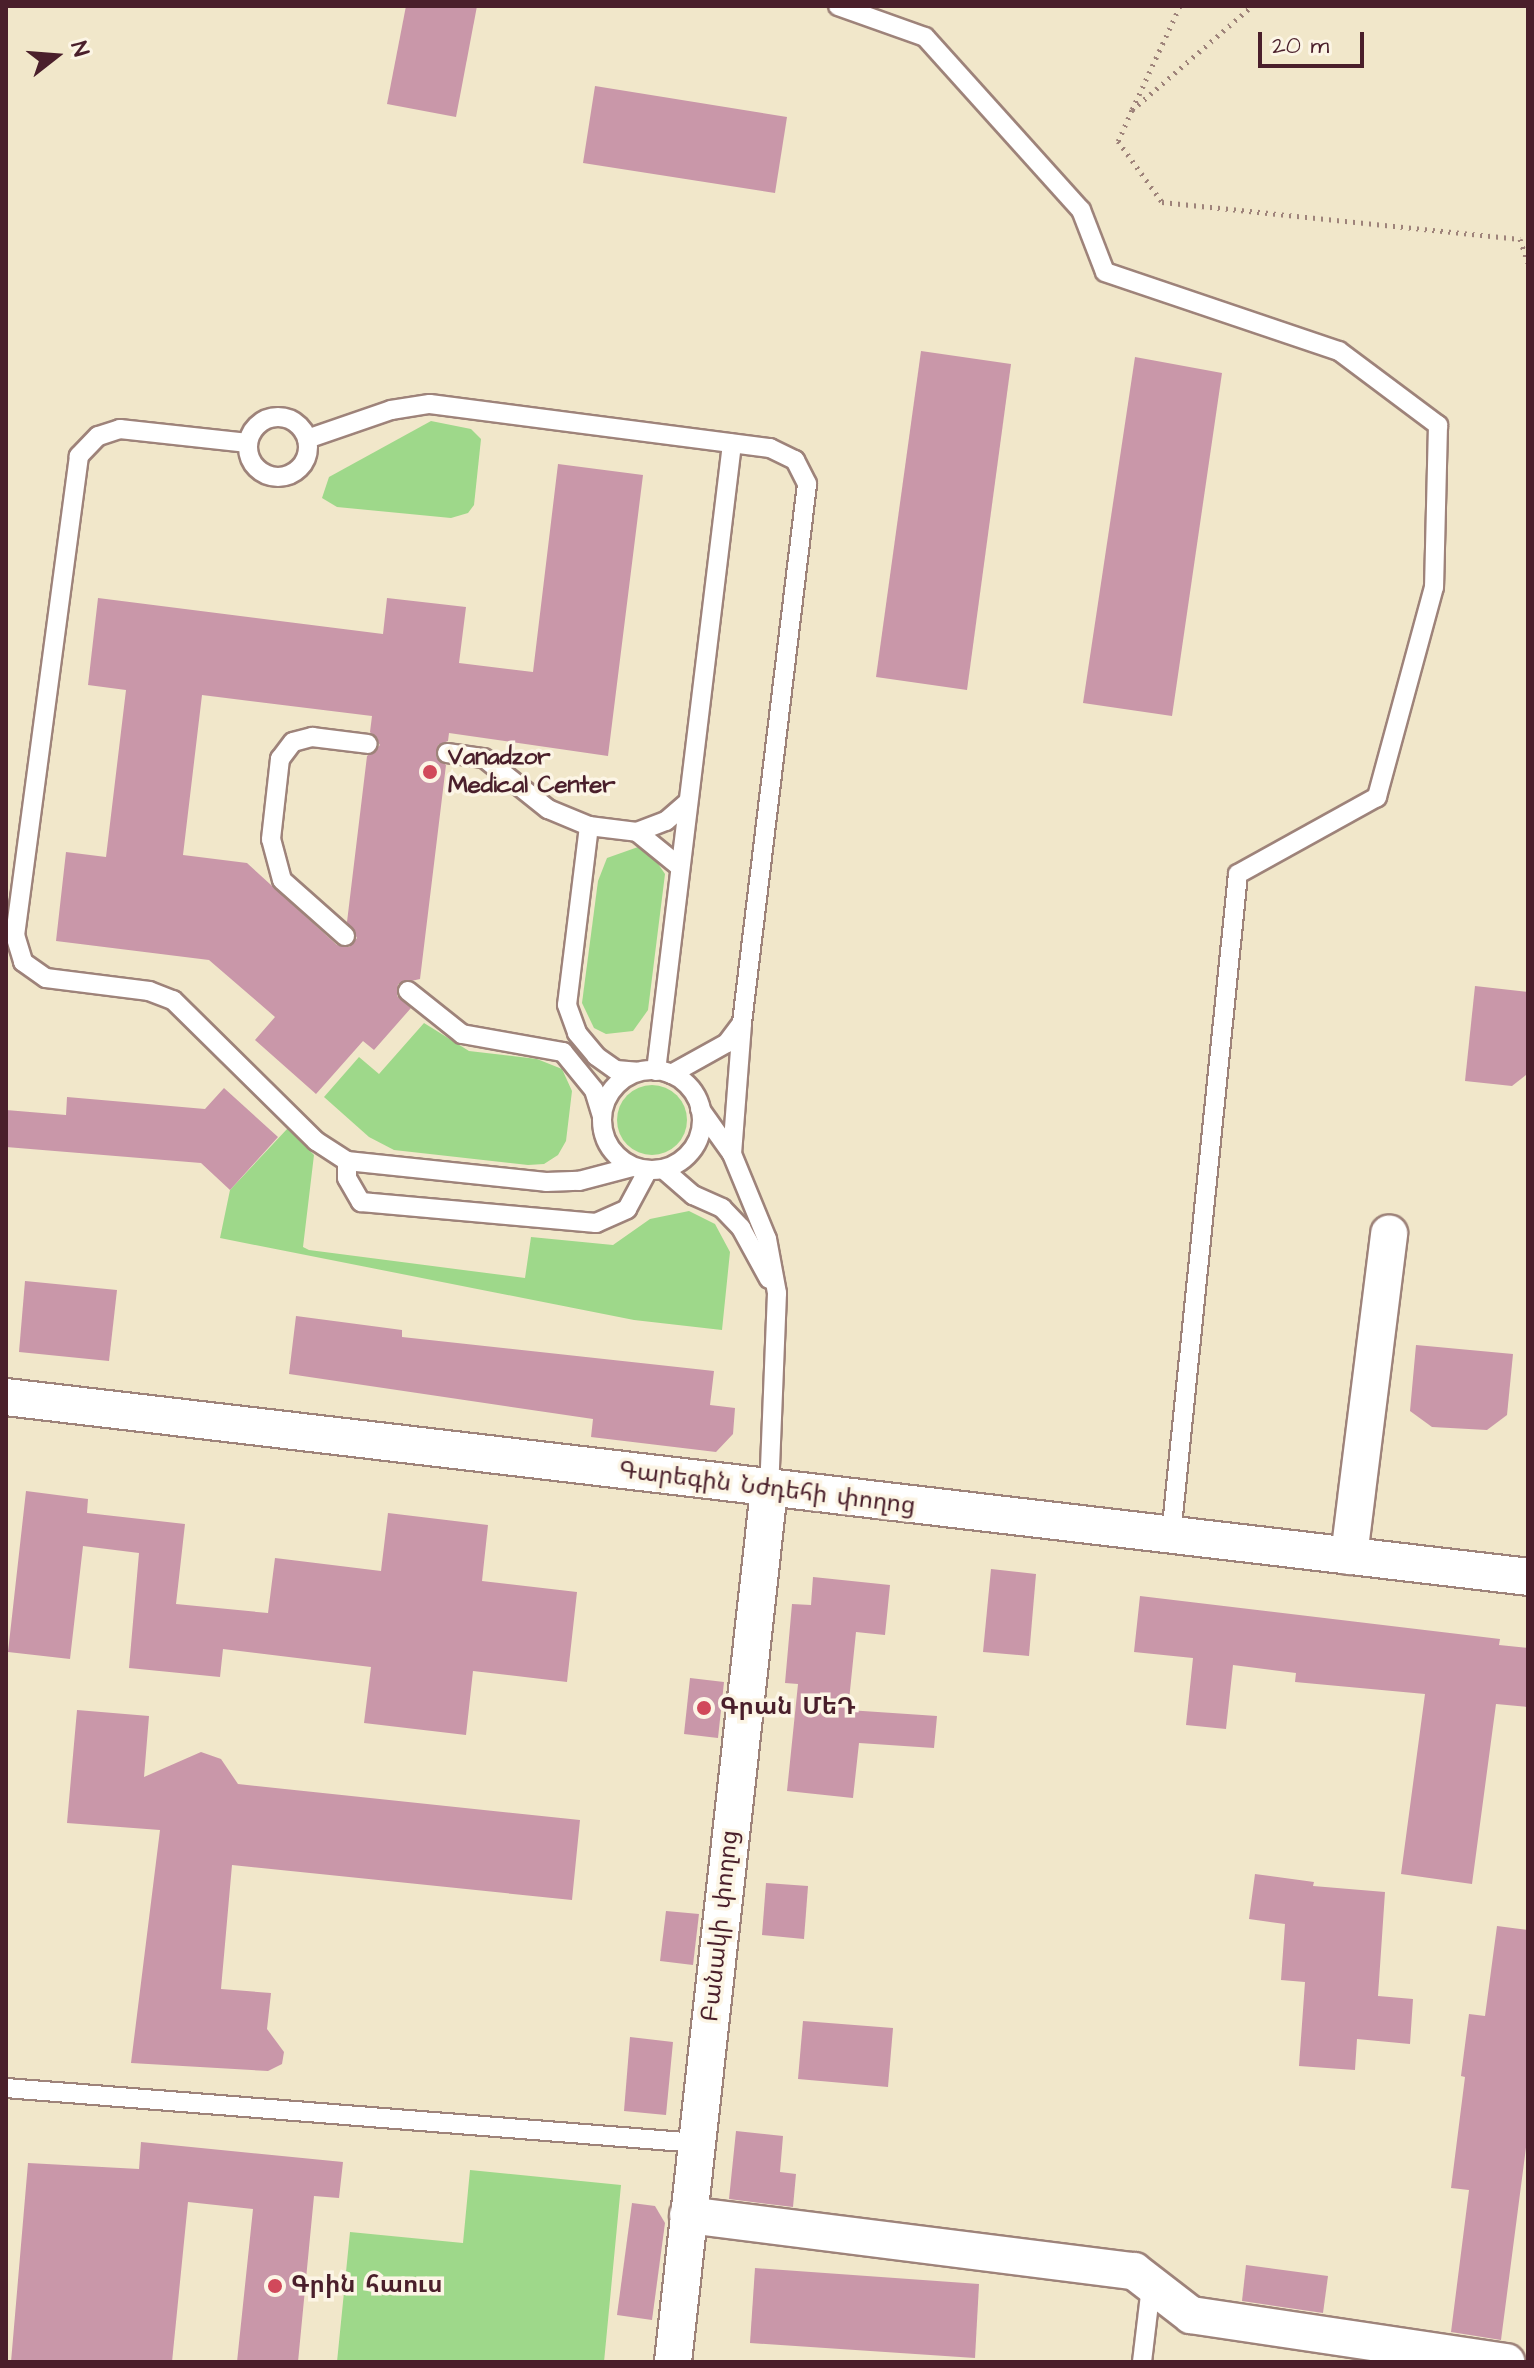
<!DOCTYPE html>
<html>
<head>
<meta charset="utf-8">
<style>
  body { margin:0 }
  #map { position:relative; width:1534px; height:2368px; overflow:hidden; background:#f1e7ca; font-family:"Architects Daughter","Noto Sans Armenian",sans-serif }
  div>[style] { position:absolute }
  .green>* { inset:0; background:#9ed88a }
  .round { border-radius:50% }
  .building>* { inset:0; background:#c997a9 }
  .path>* { height:5px; margin-top:-2.5px; transform-origin:0; background:repeating-linear-gradient(90deg,#9e837a 0 2px,transparent 0 8px) }
  .roads { filter:drop-shadow(2px 0 #9e837a) drop-shadow(-2px 0 #9e837a) drop-shadow(0 2px #9e837a) drop-shadow(0 -2px #9e837a) }
  .lane>* { height:18px; margin:-9px; padding:0 9px; transform-origin:9px; border-radius:9px; background:#fff }
  .lane>.ring { margin:-9px; padding:0; box-sizing:content-box; background:none; border:18px solid #fff; border-radius:50% }
  .street>* { height:36px; margin:-18px; padding:0 18px; transform-origin:18px; border-radius:18px; background:#fff }
  .dots>* { width:22px; height:22px; translate:-50% -50%; box-sizing:border-box; border:4px solid #fcf5e5; border-radius:50% }
  span { translate:-50% -50%; white-space:nowrap; text-align:center; line-height:1.15; -webkit-text-stroke:7px #fcf5e5; paint-order:stroke }
  .poi-label { font-size:24px; color:#4a1f2b; font-weight:700 }
  .left { translate:0 -50%; text-align:left }
  .street-label { font-size:24px; color:#4a1f2b }
  .frame { position:absolute; inset:0; border:8px solid #4a1f2b; pointer-events:none }
  .north { position:absolute; left:16px; top:16px; width:80px; height:80px; -webkit-text-stroke:6px #fcf5e5; paint-order:stroke; rotate:73deg; font-size:22px; font-weight:700; line-height:32px; text-align:center; color:#4a1f2b }
  .north::after { content:''; display:block; margin:auto; width:28px; height:36px; background:#4a1f2b; clip-path:polygon(50% 0,100% 100%,50% 72%,0 100%) }
  .scale { position:absolute; left:1258px; top:32px; width:106px; height:36px; box-sizing:border-box; border:4px solid #4a1f2b; border-top:0; padding-left:10px; font-size:24px; line-height:28px; white-space:nowrap; color:#4a1f2b; -webkit-text-stroke:6px #fcf5e5; paint-order:stroke }
</style>
</head>
<body>
<div id="map">
  <div class="green">
    <i style="clip-path:polygon(431px 421px,471px 429px,481px 439px,474px 505px,468px 513px,451px 518px,337px 507px,322px 498px,329px 477px)"></i>
    <i style="clip-path:polygon(638px 847px,650px 852px,665px 874px,648px 1010px,633px 1031px,606px 1034px,594px 1028px,582px 1003px,598px 881px,607px 858px)"></i>
    <i style="clip-path:polygon(424px 1023px,469px 1051px,537px 1059px,562px 1069px,572px 1091px,566px 1141px,558px 1155px,544px 1164px,528px 1165px,394px 1150px,369px 1137px,324px 1097px,359px 1057px,379px 1074px)"></i>
    <i class="round" style="left:617px;top:1085px;width:70px;height:70px"></i>
    <i style="clip-path:polygon(288px 1128px,314px 1155px,303px 1247px,309px 1250px,525px 1278px,531px 1237px,613px 1245px,650px 1219px,689px 1211px,715px 1224px,730px 1252px,722px 1330px,634px 1320px,220px 1238px,230px 1190px)"></i>
    <i style="clip-path:polygon(470px 2170px,621px 2185px,604px 2362px,337px 2362px,350px 2232px,463px 2243px)"></i>
  </div>
  <div class="building">
    <i style="clip-path:polygon(406px 6px,477px 6px,456px 117px,387px 104px)"></i>
    <i style="clip-path:polygon(595px 86px,787px 117px,775px 193px,583px 163px)"></i>
    <i style="clip-path:polygon(921px 351px,1011px 364px,967px 690px,876px 677px)"></i>
    <i style="clip-path:polygon(1135px 357px,1222px 373px,1172px 716px,1083px 703px)"></i>
    <i style="clip-path:polygon(evenodd,558px 464px,643px 475px,608px 756px,449px 733px,448px 741px,438px 745px,436px 757px,446px 765px,420px 979px,398px 984px,397px 996px,411px 1008px,374px 1050px,363px 1041px,316px 1094px,255px 1040px,275px 1017px,209px 960px,56px 941px,66px 852px,106px 857px,126px 690px,88px 685px,98px 598px,383px 634px,387px 598px,466px 607px,459px 663px,533px 672px,558px 464px,202px 695px,372px 716px,370px 732px,380px 745px,367px 756px,347px 922px,357px 938px,349px 947px,337px 945px,247px 863px,183px 855px,202px 695px)"></i>
    <i style="clip-path:polygon(1475px 986px,1528px 992px,1526px 1075px,1512px 1086px,1465px 1081px)"></i>
    <i style="clip-path:polygon(224px 1088px,278px 1137px,230px 1190px,201px 1163px,6px 1147px,6px 1110px,66px 1115px,67px 1097px,205px 1109px)"></i>
    <i style="clip-path:polygon(25px 1281px,117px 1290px,109px 1361px,19px 1352px)"></i>
    <i style="clip-path:polygon(296px 1316px,402px 1330px,402px 1337px,714px 1371px,710px 1405px,735px 1408px,733px 1434px,716px 1452px,591px 1437px,593px 1419px,289px 1374px)"></i>
    <i style="clip-path:polygon(1416px 1345px,1513px 1354px,1507px 1415px,1487px 1430px,1432px 1427px,1410px 1411px)"></i>
    <i style="clip-path:polygon(26px 1491px,88px 1499px,87px 1513px,185px 1524px,176px 1604px,268px 1613px,275px 1558px,381px 1571px,388px 1513px,488px 1525px,482px 1581px,577px 1592px,567px 1682px,473px 1671px,466px 1735px,364px 1723px,371px 1667px,223px 1649px,220px 1677px,129px 1668px,139px 1553px,83px 1546px,70px 1659px,8px 1652px)"></i>
    <i style="clip-path:polygon(991px 1569px,1036px 1574px,1029px 1656px,983px 1652px)"></i>
    <i style="clip-path:polygon(813px 1577px,890px 1585px,885px 1635px,856px 1632px,848px 1710px,937px 1716px,934px 1748px,859px 1743px,853px 1798px,787px 1791px,798px 1684px,785px 1683px,792px 1604px,811px 1605px)"></i>
    <i style="clip-path:polygon(1140px 1596px,1500px 1639px,1499px 1645px,1528px 1648px,1528px 1707px,1496px 1704px,1472px 1884px,1401px 1874px,1425px 1694px,1295px 1682px,1296px 1673px,1233px 1665px,1226px 1729px,1186px 1725px,1193px 1658px,1134px 1652px)"></i>
    <i style="clip-path:polygon(690px 1678px,724px 1682px,718px 1738px,684px 1734px)"></i>
    <i style="clip-path:polygon(77px 1710px,149px 1716px,144px 1777px,201px 1752px,221px 1759px,238px 1784px,580px 1820px,572px 1900px,232px 1865px,221px 1989px,271px 1993px,267px 2029px,284px 2052px,282px 2064px,268px 2071px,131px 2063px,160px 1830px,67px 1823px)"></i>
    <i style="clip-path:polygon(1255px 1874px,1314px 1882px,1313px 1886px,1385px 1892px,1378px 1996px,1413px 1999px,1410px 2044px,1357px 2039px,1355px 2070px,1299px 2066px,1305px 1982px,1281px 1980px,1285px 1924px,1249px 1919px)"></i>
    <i style="clip-path:polygon(766px 1883px,808px 1886px,804px 1939px,762px 1935px)"></i>
    <i style="clip-path:polygon(666px 1911px,699px 1914px,693px 1965px,660px 1961px)"></i>
    <i style="clip-path:polygon(1497px 1926px,1528px 1930px,1528px 2132px,1501px 2340px,1451px 2332px,1469px 2190px,1451px 2188px,1465px 2077px,1461px 2076px,1469px 2014px,1485px 2016px)"></i>
    <i style="clip-path:polygon(803px 2021px,893px 2028px,888px 2087px,798px 2079px)"></i>
    <i style="clip-path:polygon(630px 2037px,673px 2042px,666px 2115px,624px 2111px)"></i>
    <i style="clip-path:polygon(736px 2131px,783px 2136px,780px 2172px,796px 2174px,793px 2207px,729px 2199px)"></i>
    <i style="clip-path:polygon(141px 2142px,343px 2162px,339px 2198px,314px 2196px,298px 2362px,237px 2362px,253px 2209px,188px 2202px,172px 2362px,11px 2362px,28px 2163px,139px 2169px)"></i>
    <i style="clip-path:polygon(632px 2203px,655px 2206px,665px 2223px,652px 2320px,617px 2315px)"></i>
    <i style="clip-path:polygon(1246px 2265px,1328px 2276px,1323px 2313px,1242px 2301px)"></i>
    <i style="clip-path:polygon(755px 2268px,979px 2284px,975px 2358px,750px 2343px)"></i>
  </div>
  <div class="path">
    <i style="left:1180px;top:6px;width:115px;rotate:114.8deg"></i>
    <i style="left:1132px;top:110px;width:159px;rotate:-40.9deg"></i>
    <i style="left:1132px;top:110px;width:34px;rotate:114deg"></i>
    <i style="left:1118px;top:141px;width:75px;rotate:54.2deg"></i>
    <i style="left:1162px;top:202px;width:360px;rotate:5.9deg"></i>
    <i style="left:1520px;top:239px;width:25px;rotate:72deg"></i>
  </div>
  <div class="roads">
    <div class="lane">
      <i style="left:838px;top:6px;width:92px;rotate:19.6deg"></i>
      <i style="left:925px;top:37px;width:233px;rotate:48deg"></i>
      <i style="left:1081px;top:210px;width:66px;rotate:68.8deg"></i>
      <i style="left:1105px;top:272px;width:247px;rotate:18.7deg"></i>
      <i style="left:1339px;top:351px;width:124px;rotate:36.8deg"></i>
      <i style="left:1438px;top:425px;width:162px;rotate:91.4deg"></i>
      <i style="left:1434px;top:587px;width:218px;rotate:105.2deg"></i>
      <i style="left:1377px;top:797px;width:159px;rotate:151deg"></i>
      <i style="left:1238px;top:874px;width:665px;rotate:95.78deg"></i>
      <i class="ring" style="left:248px;top:417px;width:42px;height:42px"></i>
      <i style="left:307px;top:439px;width:89px;rotate:-19deg"></i>
      <i style="left:391px;top:410px;width:39px;rotate:-9deg"></i>
      <i style="left:430px;top:404px;width:343px;rotate:7.4deg"></i>
      <i style="left:770px;top:448px;width:28px;rotate:26deg"></i>
      <i style="left:795px;top:460px;width:27px;rotate:63deg"></i>
      <i style="left:807px;top:484px;width:543px;rotate:96.88deg"></i>
      <i style="left:742px;top:1023px;width:25px;rotate:127deg"></i>
      <i style="left:727px;top:1043px;width:64px;rotate:151deg"></i>
      <i style="left:248px;top:443px;width:129px;rotate:-173.8deg"></i>
      <i style="left:120px;top:429px;width:23px;rotate:162deg"></i>
      <i style="left:98px;top:436px;width:28px;rotate:134deg"></i>
      <i style="left:79px;top:456px;width:483px;rotate:97.6deg"></i>
      <i style="left:15px;top:935px;width:28px;rotate:73deg"></i>
      <i style="left:23px;top:962px;width:28px;rotate:35deg"></i>
      <i style="left:46px;top:978px;width:104px;rotate:7.2deg"></i>
      <i style="left:149px;top:991px;width:26px;rotate:21deg"></i>
      <i style="left:173px;top:1000px;width:201px;rotate:44.6deg"></i>
      <i style="left:316px;top:1141px;width:37px;rotate:33deg"></i>
      <i style="left:347px;top:1161px;width:200px;rotate:6deg"></i>
      <i style="left:546px;top:1182px;width:33px;rotate:-2deg"></i>
      <i style="left:579px;top:1181px;width:55px;rotate:-14.8deg"></i>
      <i style="left:447px;top:753px;width:37px;rotate:8deg"></i>
      <i style="left:484px;top:758px;width:82px;rotate:38.6deg"></i>
      <i style="left:548px;top:809px;width:44px;rotate:22.5deg"></i>
      <i style="left:589px;top:826px;width:48px;rotate:7.1deg"></i>
      <i style="left:637px;top:832px;width:55px;rotate:39.1deg"></i>
      <i style="left:589px;top:826px;width:180px;rotate:97deg"></i>
      <i style="left:567px;top:1005px;width:30px;rotate:70deg"></i>
      <i style="left:577px;top:1033px;width:30px;rotate:50deg"></i>
      <i style="left:596px;top:1056px;width:24px;rotate:35deg"></i>
      <i style="left:616px;top:1070px;width:21px;rotate:5deg"></i>
      <i style="left:637px;top:832px;width:31px;rotate:-21deg"></i>
      <i style="left:666px;top:821px;width:29px;rotate:-41deg"></i>
      <i style="left:345px;top:936px;width:84px;rotate:-138.4deg"></i>
      <i style="left:282px;top:880px;width:42px;rotate:-105deg"></i>
      <i style="left:271px;top:839px;width:81px;rotate:-83.6deg"></i>
      <i style="left:280px;top:759px;width:21px;rotate:-53deg"></i>
      <i style="left:293px;top:742px;width:20px;rotate:-15deg"></i>
      <i style="left:312px;top:737px;width:56px;rotate:7.1deg"></i>
      <i style="left:408px;top:991px;width:69px;rotate:38.5deg"></i>
      <i style="left:462px;top:1034px;width:103px;rotate:10.1deg"></i>
      <i style="left:563px;top:1052px;width:49px;rotate:50.8deg"></i>
      <i style="left:594px;top:1090px;width:27px;rotate:73deg"></i>
      <i class="ring" style="left:602px;top:1070px;width:82px;height:82px"></i>
      <i style="left:656px;top:1071px;width:632px;rotate:-83.09deg"></i>
      <i style="left:700px;top:1109px;width:55px;rotate:54.6deg"></i>
      <i style="left:732px;top:1154px;width:92px;rotate:67.6deg"></i>
      <i style="left:767px;top:1239px;width:55px;rotate:79.5deg"></i>
      <i style="left:777px;top:1293px;width:196px;rotate:92.3deg"></i>
      <i style="left:732px;top:1154px;width:129px;rotate:-85.6deg"></i>
      <i style="left:347px;top:1161px;width:17px;rotate:90deg"></i>
      <i style="left:347px;top:1178px;width:28px;rotate:60deg"></i>
      <i style="left:361px;top:1202px;width:236px;rotate:5.1deg"></i>
      <i style="left:596px;top:1223px;width:34px;rotate:-24deg"></i>
      <i style="left:627px;top:1209px;width:44px;rotate:-61.7deg"></i>
      <i style="left:663px;top:1169px;width:40px;rotate:41deg"></i>
      <i style="left:693px;top:1195px;width:32px;rotate:24deg"></i>
      <i style="left:722px;top:1208px;width:28px;rotate:46deg"></i>
      <i style="left:741px;top:1228px;width:58px;rotate:61.2deg"></i>
      <i style="left:6px;top:2088px;width:693px;rotate:4.55deg"></i>
      <i style="left:1142px;top:2362px;width:76px;rotate:-83.2deg"></i>
    </div>
    <div class="street">
      <i style="left:6px;top:1397px;width:1533px;rotate:6.74deg"></i>
      <i style="left:1349px;top:1556px;width:325px;rotate:-82.9deg"></i>
      <i style="left:688px;top:2215px;width:450px;rotate:7.2deg"></i>
      <i style="left:1134px;top:2271px;width:72px;rotate:37.7deg"></i>
      <i style="left:1191px;top:2315px;width:319px;rotate:8.5deg"></i>
      <i style="left:673px;top:2362px;width:878px;rotate:-83.72deg"></i>
    </div>
  </div>
  <div class="dots">
    <i style="left:430px;top:772px;background:#d1495b"></i>
    <i style="left:704px;top:1708px;background:#d1495b"></i>
    <i style="left:275px;top:2286px;background:#d1495b"></i>
  </div>
  <div class="poi-label">
    <span class="left" style="left:448px;top:772px">Vanadzor<br>Medical Center</span>
    <span class="left" style="left:720px;top:1708px">Գրան ՄեԴ</span>
    <span class="left" style="left:291px;top:2286px">Գրին հաուս</span>
  </div>
  <div class="street-label">
    <span style="left:767px;top:1489px;rotate:7deg">Գարեգին Նժդեհի փողոց</span>
    <span style="left:721px;top:1926px;rotate:-84deg">Բանակի փողոց</span>
  </div>
  <div class="frame"></div>
  <div class="north">N</div>
  <div class="scale">20 m</div>
</div>
</body>
</html>
